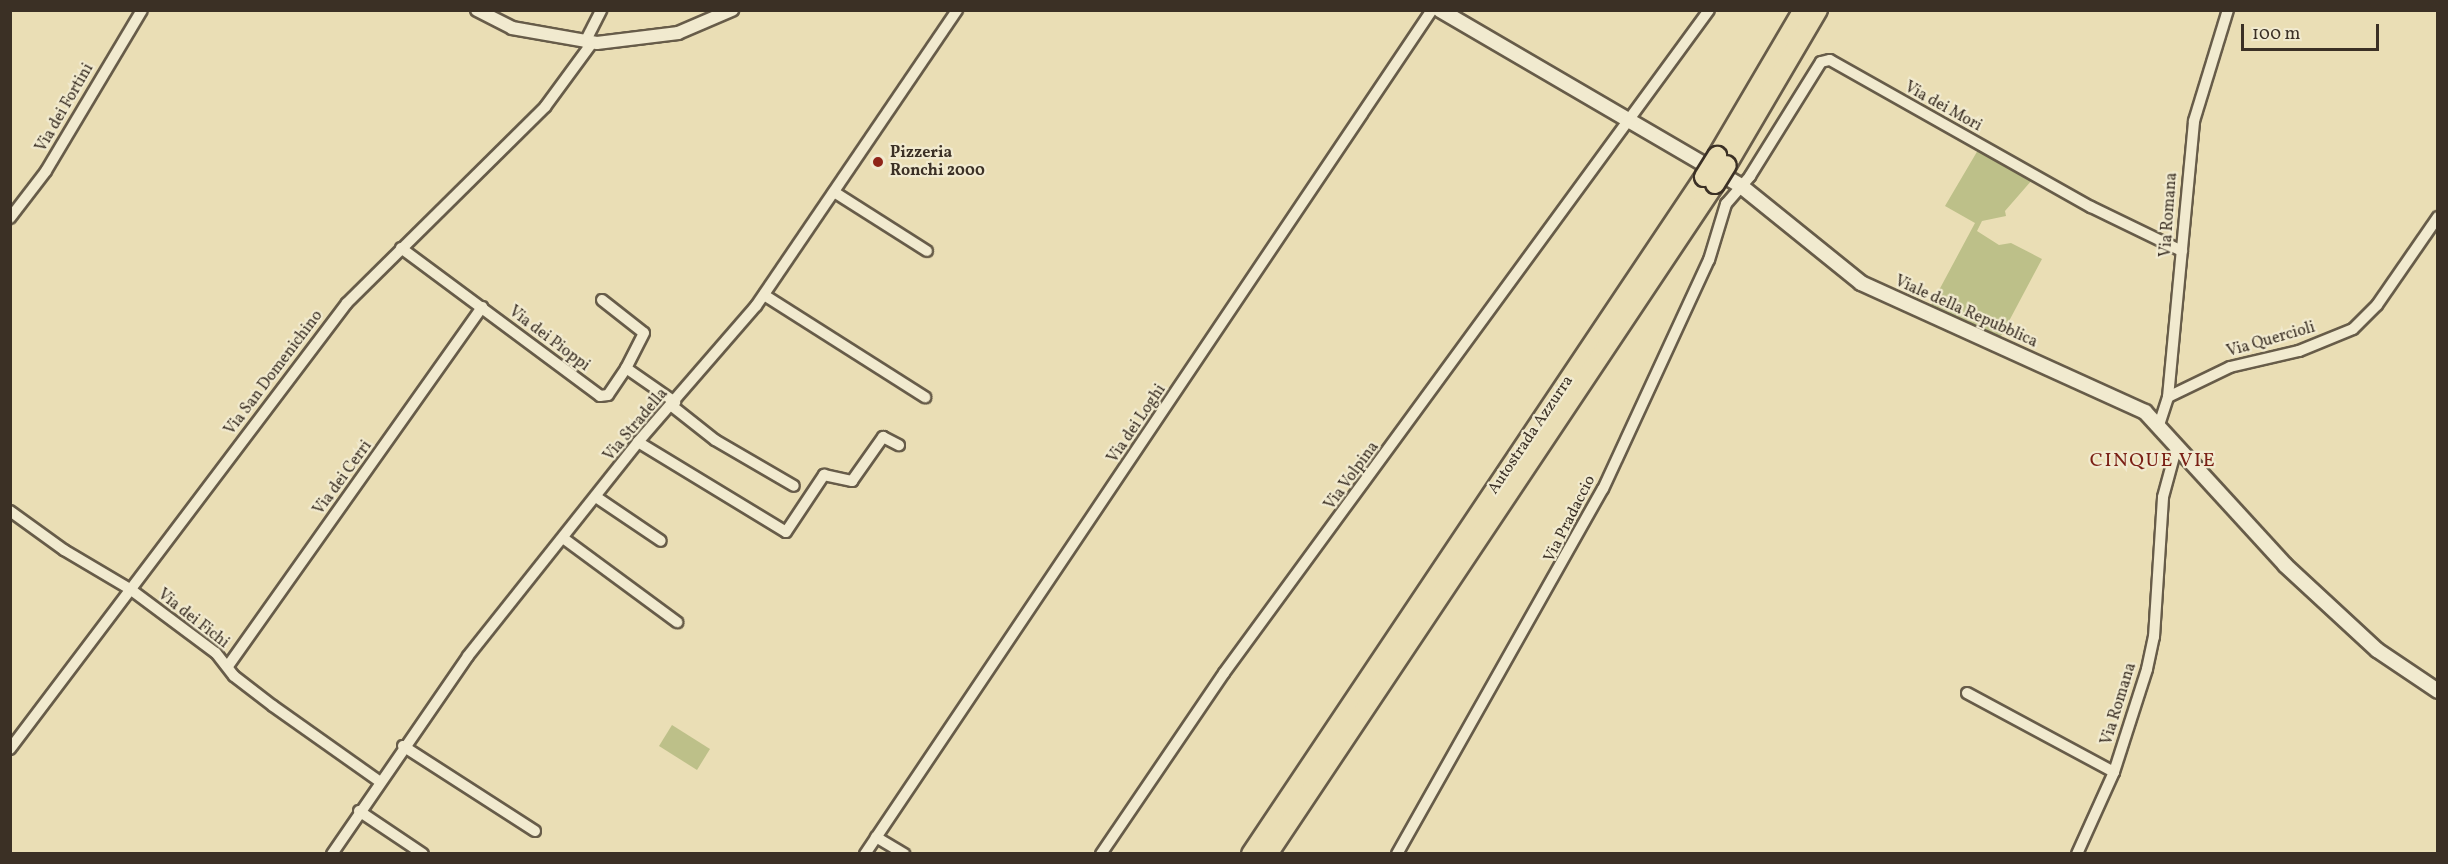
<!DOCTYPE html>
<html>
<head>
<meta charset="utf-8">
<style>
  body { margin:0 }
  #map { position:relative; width:2448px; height:864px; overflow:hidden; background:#eadeb5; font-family:Vollkorn,serif }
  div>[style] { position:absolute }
  .green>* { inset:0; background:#bdc089 }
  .roads { filter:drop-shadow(2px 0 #675c49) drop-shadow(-2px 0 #675c49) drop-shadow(0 2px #675c49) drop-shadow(0 -2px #675c49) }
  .minor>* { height:10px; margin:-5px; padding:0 5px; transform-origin:5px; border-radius:5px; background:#f1eacf }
  .tertiary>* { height:12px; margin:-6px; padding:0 6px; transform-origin:6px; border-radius:6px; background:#f1eacf }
  .secondary>* { height:14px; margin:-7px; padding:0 7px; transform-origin:7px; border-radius:7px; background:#f1eacf }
  .motorway>* { height:18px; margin:-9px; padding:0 9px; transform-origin:9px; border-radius:9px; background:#eadeb5 }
  .bridges { filter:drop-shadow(2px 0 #3b3025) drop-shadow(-2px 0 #3b3025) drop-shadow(0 2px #3b3025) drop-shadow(0 -2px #3b3025) }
  .motorway-bridge>* { height:18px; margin:-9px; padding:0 9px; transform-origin:9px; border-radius:9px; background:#eadeb5 }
  .dots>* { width:16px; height:16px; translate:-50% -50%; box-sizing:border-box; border:3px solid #f1eacf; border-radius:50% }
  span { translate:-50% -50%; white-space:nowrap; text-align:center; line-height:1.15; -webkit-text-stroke:4.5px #f1eacf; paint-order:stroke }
  .street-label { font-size:16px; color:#3b3025 }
  .poi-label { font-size:16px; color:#3b3025; font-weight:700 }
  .left { translate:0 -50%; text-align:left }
  .quarter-label { font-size:20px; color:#7a1f14; letter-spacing:1.5px }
  .frame { position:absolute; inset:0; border:12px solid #3b3025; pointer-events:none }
  .scale { position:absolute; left:2241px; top:24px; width:138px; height:27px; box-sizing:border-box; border:3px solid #3b3025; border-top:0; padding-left:8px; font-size:18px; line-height:21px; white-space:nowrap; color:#3b3025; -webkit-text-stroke:4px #f1eacf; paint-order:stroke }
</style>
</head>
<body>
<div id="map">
  <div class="green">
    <i style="clip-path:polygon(1978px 150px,2032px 180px,2005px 211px,2006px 216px,1982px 221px,1977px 231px,1999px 245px,2011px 243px,2042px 259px,2000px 338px,1930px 307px,1975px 223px,1945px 206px)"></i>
    <i style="clip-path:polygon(672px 725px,710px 749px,697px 770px,659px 746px)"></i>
  </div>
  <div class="roads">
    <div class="minor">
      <i style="left:585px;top:42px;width:36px;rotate:-63deg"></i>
      <i style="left:834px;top:192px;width:110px;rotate:32.4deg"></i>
      <i style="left:10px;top:218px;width:59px;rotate:-52.5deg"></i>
      <i style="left:46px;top:171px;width:187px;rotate:-59.2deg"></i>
      <i style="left:401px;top:248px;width:248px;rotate:36.6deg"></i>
      <i style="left:600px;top:396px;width:8px;rotate:-7deg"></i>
      <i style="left:608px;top:395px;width:32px;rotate:-56deg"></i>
      <i style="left:626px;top:368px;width:60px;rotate:34.8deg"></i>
      <i style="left:764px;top:295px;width:191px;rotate:32.4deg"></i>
      <i style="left:602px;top:300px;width:53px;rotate:38.2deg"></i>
      <i style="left:644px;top:333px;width:39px;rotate:117deg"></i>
      <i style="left:2168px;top:397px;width:69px;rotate:-25.8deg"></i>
      <i style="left:2230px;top:367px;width:71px;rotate:-13.1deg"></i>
      <i style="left:2299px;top:351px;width:58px;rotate:-22.2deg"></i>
      <i style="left:2353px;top:329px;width:34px;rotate:-45deg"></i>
      <i style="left:2377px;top:305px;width:107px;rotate:-55.3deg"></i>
      <i style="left:672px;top:406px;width:55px;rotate:38.3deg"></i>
      <i style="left:715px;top:440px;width:91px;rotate:30.2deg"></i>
      <i style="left:2159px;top:425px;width:29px;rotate:-72deg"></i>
      <i style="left:2168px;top:397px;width:277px;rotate:-84.6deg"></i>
      <i style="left:2194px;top:121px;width:116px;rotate:-73deg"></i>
      <i style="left:638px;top:442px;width:173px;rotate:31.3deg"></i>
      <i style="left:786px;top:532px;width:69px;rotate:-56.3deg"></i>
      <i style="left:824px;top:475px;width:29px;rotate:12deg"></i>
      <i style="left:852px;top:481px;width:54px;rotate:-54.8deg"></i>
      <i style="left:883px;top:437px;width:18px;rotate:27deg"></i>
      <i style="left:596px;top:497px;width:78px;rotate:34.1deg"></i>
      <i style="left:10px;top:511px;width:67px;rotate:35.8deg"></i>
      <i style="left:64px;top:550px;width:77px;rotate:30.6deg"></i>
      <i style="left:130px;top:589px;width:107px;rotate:36.7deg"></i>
      <i style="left:216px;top:653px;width:29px;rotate:52deg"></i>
      <i style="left:234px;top:676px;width:49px;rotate:37.6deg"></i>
      <i style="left:273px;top:706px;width:130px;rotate:35.3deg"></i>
      <i style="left:563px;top:538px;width:142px;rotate:36.4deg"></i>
      <i style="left:228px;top:666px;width:440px;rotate:-54.7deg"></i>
      <i style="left:1967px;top:693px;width:167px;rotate:28.3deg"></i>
      <i style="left:403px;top:746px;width:157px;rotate:32.8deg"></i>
      <i style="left:10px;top:749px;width:559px;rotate:-52.93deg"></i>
      <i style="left:347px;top:303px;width:279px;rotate:-44.7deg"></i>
      <i style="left:545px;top:107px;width:79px;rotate:-53.7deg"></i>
      <i style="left:359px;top:811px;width:77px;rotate:33.9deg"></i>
      <i style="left:876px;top:837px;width:33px;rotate:31deg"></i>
      <i style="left:332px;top:854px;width:240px;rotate:-55.5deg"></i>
      <i style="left:468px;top:656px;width:273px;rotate:-51.5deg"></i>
      <i style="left:638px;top:442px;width:180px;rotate:-49.1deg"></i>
      <i style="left:756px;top:306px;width:358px;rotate:-55.8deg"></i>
      <i style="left:865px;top:854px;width:1017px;rotate:-56.11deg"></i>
      <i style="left:1101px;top:854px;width:219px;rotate:-55.8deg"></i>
      <i style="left:1224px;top:673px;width:821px;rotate:-53.81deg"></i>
      <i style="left:1397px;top:854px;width:419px;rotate:-60.6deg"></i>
      <i style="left:1603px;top:489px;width:252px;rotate:-65.2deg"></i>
      <i style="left:1709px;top:260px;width:59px;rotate:-73.1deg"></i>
      <i style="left:1726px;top:204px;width:37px;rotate:-49deg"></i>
      <i style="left:1750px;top:176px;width:134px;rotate:-58.1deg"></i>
      <i style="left:1821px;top:62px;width:9px;rotate:-13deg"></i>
      <i style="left:1830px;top:60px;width:300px;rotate:29.4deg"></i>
      <i style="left:2091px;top:207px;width:101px;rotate:25.8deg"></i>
      <i style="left:2077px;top:854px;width:90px;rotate:-65.7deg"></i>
      <i style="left:2114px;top:772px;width:108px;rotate:-72.2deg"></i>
      <i style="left:2147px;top:669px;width:33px;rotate:-78deg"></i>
      <i style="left:2154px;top:637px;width:140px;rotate:-86.3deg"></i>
      <i style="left:2163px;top:497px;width:50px;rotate:-74.8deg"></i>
    </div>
    <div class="tertiary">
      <i style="left:477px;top:10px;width:39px;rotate:27deg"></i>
      <i style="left:512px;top:28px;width:86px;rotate:10deg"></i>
      <i style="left:597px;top:43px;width:82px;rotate:-7deg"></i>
      <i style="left:678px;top:33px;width:59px;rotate:-23.1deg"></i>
    </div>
    <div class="secondary">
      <i style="left:1440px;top:10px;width:349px;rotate:30.3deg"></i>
      <i style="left:1741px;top:186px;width:154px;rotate:38.9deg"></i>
      <i style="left:1861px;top:283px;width:312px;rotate:24.4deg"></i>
      <i style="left:2145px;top:412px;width:207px;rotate:47.5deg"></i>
      <i style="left:2285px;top:565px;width:125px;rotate:42.7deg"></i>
      <i style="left:2377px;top:650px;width:73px;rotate:33.9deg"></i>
    </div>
    <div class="motorway">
      <i style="left:1717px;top:156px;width:169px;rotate:-59.5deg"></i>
      <i style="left:1727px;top:165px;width:180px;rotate:-59.6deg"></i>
      <i style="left:1251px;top:854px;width:815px;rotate:-56.21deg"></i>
      <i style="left:1268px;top:854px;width:805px;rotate:-56.29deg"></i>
    </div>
  </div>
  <div class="bridges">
    <div class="motorway-bridge">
      <i style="left:1704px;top:177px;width:25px;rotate:-58deg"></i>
      <i style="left:1715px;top:184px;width:22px;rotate:-58deg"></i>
    </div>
  </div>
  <div class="dots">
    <i style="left:878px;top:162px;background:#8f2418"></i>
  </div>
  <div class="street-label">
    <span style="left:1943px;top:107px;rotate:29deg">Via dei Mori</span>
    <span style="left:65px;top:108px;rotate:-60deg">Via dei Fortini</span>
    <span style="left:2169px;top:215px;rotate:-86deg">Via Romana</span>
    <span style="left:1966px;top:312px;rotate:24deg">Viale della Repubblica</span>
    <span style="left:549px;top:339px;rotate:37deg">Via dei Pioppi</span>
    <span style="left:2271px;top:340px;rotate:-16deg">Via Quercioli</span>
    <span style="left:274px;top:373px;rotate:-53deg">Via San Domenichino</span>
    <span style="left:1137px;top:424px;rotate:-56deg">Via dei Loghi</span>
    <span style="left:636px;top:425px;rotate:-50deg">Via Stradella</span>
    <span style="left:1531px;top:435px;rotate:-56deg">Autostrada Azzurra</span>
    <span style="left:1352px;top:476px;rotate:-54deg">Via Volpina</span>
    <span style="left:343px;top:478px;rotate:-54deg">Via dei Cerri</span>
    <span style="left:1570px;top:519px;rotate:-63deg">Via Pradaccio</span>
    <span style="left:193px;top:619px;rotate:38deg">Via dei Fichi</span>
    <span style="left:2119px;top:704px;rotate:-73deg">Via Romana</span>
  </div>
  <div class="poi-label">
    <span class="left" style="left:890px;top:162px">Pizzeria<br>Ronchi 2000</span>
  </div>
  <div class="quarter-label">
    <span style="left:2153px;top:461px">CINQUE VIE</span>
  </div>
  <div class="frame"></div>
  <div class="scale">100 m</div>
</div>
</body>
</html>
